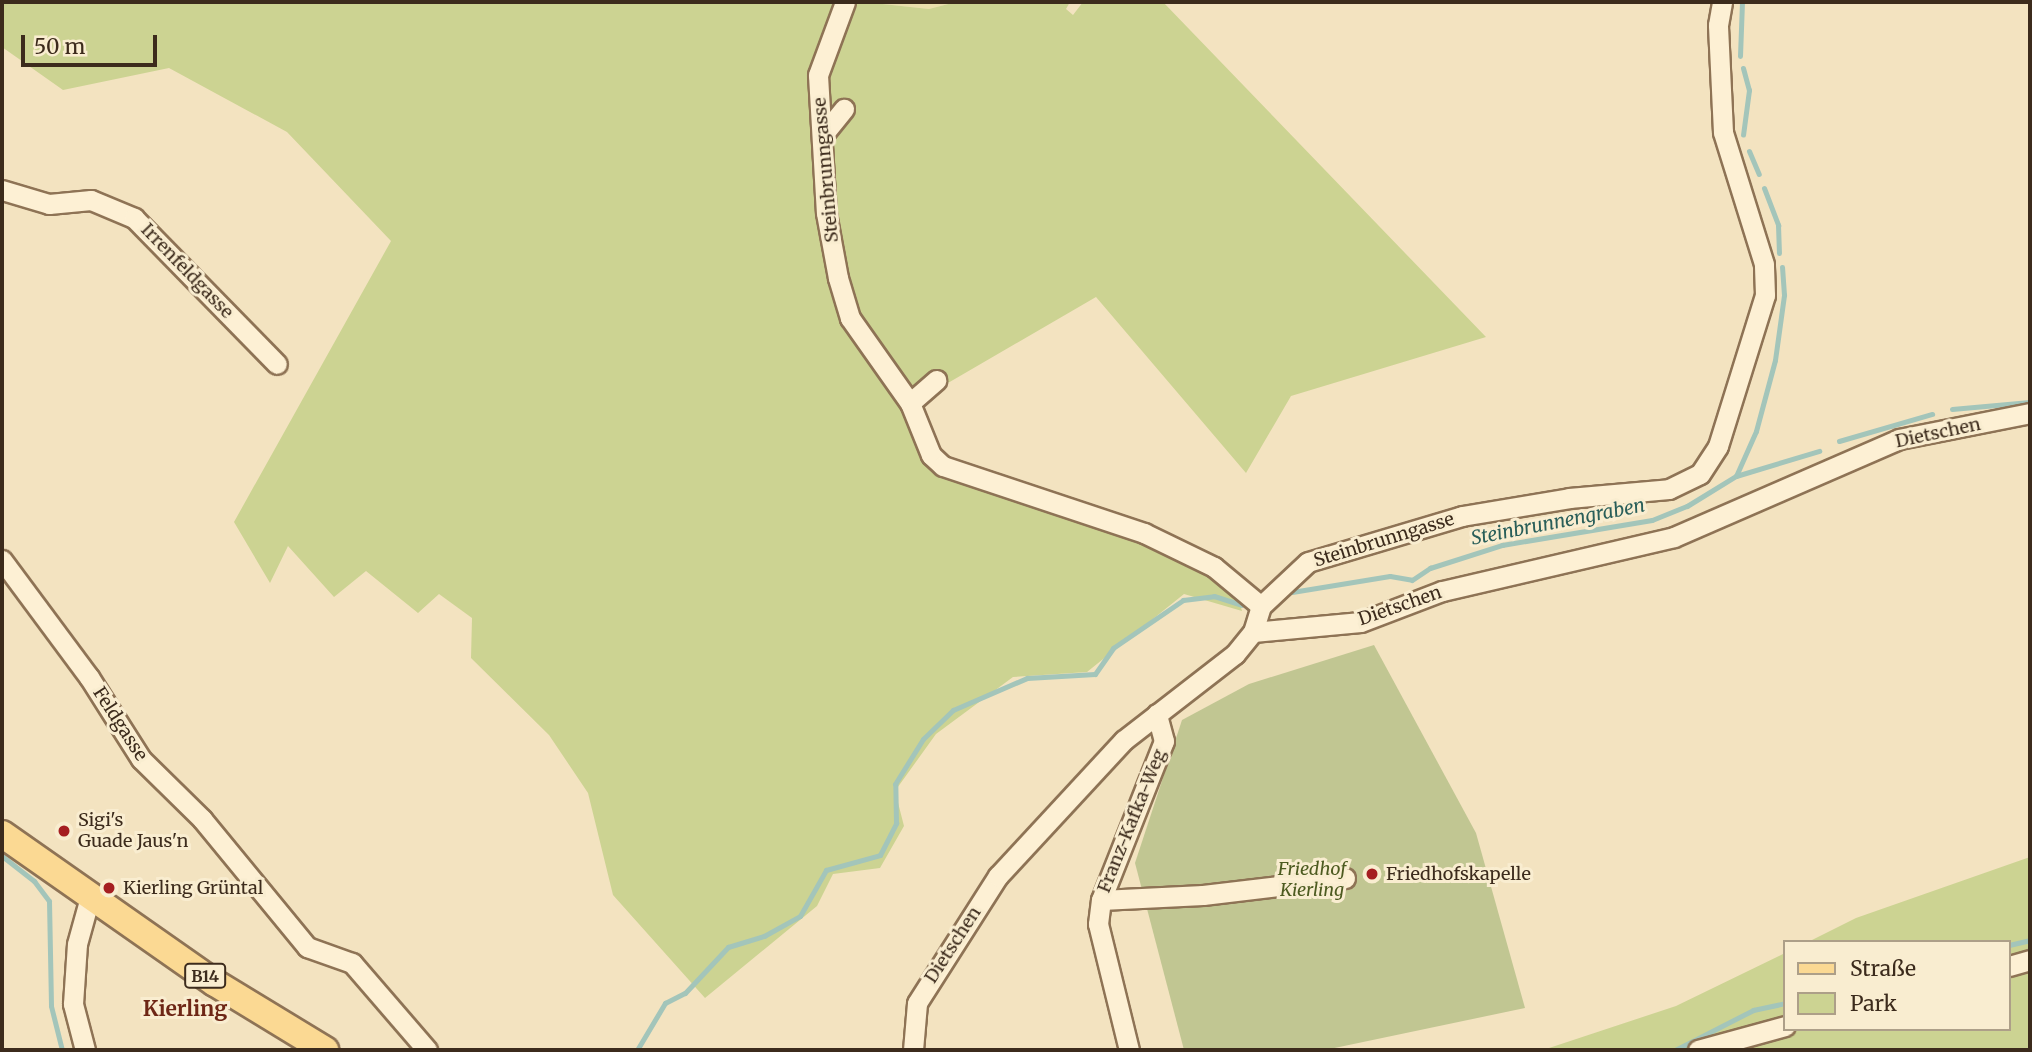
<!DOCTYPE html>
<html>
<head>
<meta charset="utf-8">
<style>
  body { margin:0 }
  #map { position:relative; width:2032px; height:1052px; overflow:hidden; background:#f3e3c0; font-family:Merriweather,serif }
  div>[style] { position:absolute }
  .farmland>* { inset:0; background:#eadfac }
  .green>* { inset:0; background:#ccd392 }
  .cemetery>* { inset:0; background:#c1c692 }
  .stream>* { height:5px; margin:-2.5px; padding:0 2.5px; transform-origin:2.5px; border-radius:2.5px; background:#a3c5ba }
  .roads { filter:drop-shadow(2px 0 #8e7355) drop-shadow(-2px 0 #8e7355) drop-shadow(0 2px #8e7355) drop-shadow(0 -2px #8e7355) }
  .minor>* { height:19px; margin:-9.5px; padding:0 9.5px; transform-origin:9.5px; border-radius:9.5px; background:#fdf0d4 }
  .major>* { height:26px; margin:-13px; padding:0 13px; transform-origin:13px; border-radius:13px; background:#fbd993 }
  .dots>* { width:19px; height:19px; translate:-50% -50%; box-sizing:border-box; border:4px solid #f9edd0; border-radius:50% }
  span { translate:-50% -50%; white-space:nowrap; text-align:center; line-height:1.15; -webkit-text-stroke:6px #f9edd0; paint-order:stroke }
  .shield-label span { padding:2px 5px; background:#f9edd0; border:2px solid; border-radius:5px; -webkit-text-stroke-width:0 }
  .shield-label { font-size:16px; color:#3c2b1c; font-weight:700 }
  .street-label { font-size:18px; color:#3c2b1c }
  .poi-label { font-size:18px; color:#3c2b1c }
  .left { translate:0 -50%; text-align:left }
  .park-label { font-size:18px; color:#4d5b20; font-style:italic }
  .water-label { font-size:19px; color:#295e59; font-style:italic }
  .quarter-label { font-size:21px; color:#6e2716; font-weight:700 }
  .frame { position:absolute; inset:0; border:4px solid #3c2b1c; pointer-events:none }
  .legend { position:absolute; left:1783px; top:940px; width:228px; height:91px; box-sizing:border-box; background:#f9edd0; border:2px solid #ad9f88; margin:0; padding:9px 12px; list-style:none; font-size:21px; color:#3c2b1c }
  .legend li { display:flex; align-items:center; gap:14px; height:35px }
  .legend b { width:35px; border:2px solid #ad9f88 }
  .scale { position:absolute; left:21px; top:35px; width:136px; height:32px; box-sizing:border-box; border:4px solid #3c2b1c; border-top:0; padding-left:9px; font-size:21px; line-height:24px; white-space:nowrap; color:#3c2b1c; -webkit-text-stroke:5px #f9edd0; paint-order:stroke }
</style>
</head>
<body>
<div id="map">
  <div class="farmland">
    <i style="clip-path:polygon(864px 2px,956px 2px,929px 9px)"></i>
  </div>
  <div class="green">
    <i style="clip-path:polygon(2px 2px,864px 2px,929px 9px,956px 2px,1070px 2px,1066px 9px,1073px 15px,1083px 2px,1163px 2px,1486px 337px,1291px 396px,1246px 473px,1096px 297px,917px 401px,943px 476px,1001px 486px,1142px 537px,1236px 590px,1242px 611px,1184px 594px,1087px 672px,1013px 677px,936px 734px,895px 791px,904px 826px,880px 868px,833px 874px,817px 906px,705px 998px,613px 895px,588px 793px,549px 735px,471px 658px,472px 618px,439px 594px,418px 613px,366px 571px,334px 597px,288px 546px,270px 583px,234px 522px,391px 241px,287px 132px,169px 68px,63px 90px,2px 47px)"></i>
    <i style="clip-path:polygon(2030px 857px,2030px 1050px,1543px 1050px,1676px 1006px,1785px 953px,1785px 1029px,2009px 1029px,2009px 942px,1808px 942px,1856px 918px)"></i>
  </div>
  <div class="cemetery">
    <i style="clip-path:polygon(1374px 645px,1476px 833px,1525px 1008px,1325px 1050px,1184px 1050px,1135px 863px,1182px 720px,1249px 684px)"></i>
  </div>
  <div class="stream">
    <i style="left:1740px;top:56px;width:54px;rotate:-87.9deg"></i>
    <i style="left:1743px;top:68px;width:23px;rotate:75deg"></i>
    <i style="left:1749px;top:90px;width:45px;rotate:97.6deg"></i>
    <i style="left:1749px;top:151px;width:25px;rotate:67deg"></i>
    <i style="left:1764px;top:188px;width:40px;rotate:69deg"></i>
    <i style="left:1778px;top:225px;width:28px;rotate:88deg"></i>
    <i style="left:1952px;top:409px;width:78px;rotate:-5.1deg"></i>
    <i style="left:1839px;top:441px;width:97px;rotate:-16.2deg"></i>
    <i style="left:1736px;top:476px;width:87px;rotate:-16.8deg"></i>
    <i style="left:1292px;top:592px;width:99px;rotate:-9.3deg"></i>
    <i style="left:1390px;top:576px;width:22px;rotate:10deg"></i>
    <i style="left:1412px;top:580px;width:22px;rotate:-34deg"></i>
    <i style="left:1430px;top:568px;width:76px;rotate:-17.7deg"></i>
    <i style="left:1502px;top:545px;width:152px;rotate:-9.5deg"></i>
    <i style="left:1652px;top:520px;width:38px;rotate:-22deg"></i>
    <i style="left:1687px;top:506px;width:57px;rotate:-31.5deg"></i>
    <i style="left:1736px;top:476px;width:49px;rotate:-66deg"></i>
    <i style="left:1756px;top:431px;width:73px;rotate:-75deg"></i>
    <i style="left:1775px;top:360px;width:66px;rotate:-82.1deg"></i>
    <i style="left:1784px;top:295px;width:28px;rotate:-94deg"></i>
    <i style="left:2px;top:856px;width:41px;rotate:38deg"></i>
    <i style="left:34px;top:881px;width:25px;rotate:53deg"></i>
    <i style="left:49px;top:901px;width:105px;rotate:88.9deg"></i>
    <i style="left:51px;top:1006px;width:45px;rotate:76deg"></i>
    <i style="left:2009px;top:945px;width:22px;rotate:-13deg"></i>
    <i style="left:637px;top:1050px;width:55px;rotate:-59.2deg"></i>
    <i style="left:665px;top:1003px;width:22px;rotate:-27deg"></i>
    <i style="left:685px;top:993px;width:63px;rotate:-46.9deg"></i>
    <i style="left:728px;top:947px;width:38px;rotate:-17deg"></i>
    <i style="left:764px;top:936px;width:41px;rotate:-29.1deg"></i>
    <i style="left:800px;top:916px;width:53px;rotate:-60.5deg"></i>
    <i style="left:826px;top:870px;width:56px;rotate:-15.5deg"></i>
    <i style="left:880px;top:855px;width:36px;rotate:-63deg"></i>
    <i style="left:896px;top:823px;width:39px;rotate:-91deg"></i>
    <i style="left:895px;top:784px;width:53px;rotate:-58.1deg"></i>
    <i style="left:923px;top:739px;width:42px;rotate:-44deg"></i>
    <i style="left:953px;top:710px;width:81px;rotate:-23.4deg"></i>
    <i style="left:1027px;top:678px;width:68px;rotate:-3.4deg"></i>
    <i style="left:1095px;top:674px;width:32px;rotate:-55deg"></i>
    <i style="left:1113px;top:648px;width:85px;rotate:-34.4deg"></i>
    <i style="left:1183px;top:600px;width:31px;rotate:-7deg"></i>
    <i style="left:1214px;top:596px;width:29px;rotate:18deg"></i>
    <i style="left:1675px;top:1050px;width:88px;rotate:-27.1deg"></i>
    <i style="left:1753px;top:1010px;width:33px;rotate:-12deg"></i>
  </div>
  <div class="roads">
    <div class="minor">
      <i style="left:845px;top:2px;width:78px;rotate:110.3deg"></i>
      <i style="left:818px;top:75px;width:138px;rotate:86.7deg"></i>
      <i style="left:826px;top:213px;width:66px;rotate:79.5deg"></i>
      <i style="left:838px;top:278px;width:42px;rotate:73.3deg"></i>
      <i style="left:850px;top:318px;width:104px;rotate:54.8deg"></i>
      <i style="left:910px;top:403px;width:56px;rotate:68deg"></i>
      <i style="left:931px;top:455px;width:16px;rotate:43deg"></i>
      <i style="left:943px;top:466px;width:212px;rotate:18.4deg"></i>
      <i style="left:1144px;top:533px;width:78px;rotate:25.9deg"></i>
      <i style="left:1214px;top:567px;width:61px;rotate:39.7deg"></i>
      <i style="left:822px;top:136px;width:35px;rotate:-51deg"></i>
      <i style="left:2px;top:190px;width:49px;rotate:16.6deg"></i>
      <i style="left:49px;top:204px;width:42px;rotate:-5.4deg"></i>
      <i style="left:91px;top:200px;width:47px;rotate:22.7deg"></i>
      <i style="left:134px;top:218px;width:204px;rotate:45.6deg"></i>
      <i style="left:910px;top:403px;width:35px;rotate:-41deg"></i>
      <i style="left:2px;top:560px;width:146px;rotate:53.4deg"></i>
      <i style="left:89px;top:677px;width:97px;rotate:57.6deg"></i>
      <i style="left:141px;top:759px;width:86px;rotate:44.5deg"></i>
      <i style="left:202px;top:819px;width:166px;rotate:50.6deg"></i>
      <i style="left:307px;top:947px;width:48px;rotate:19.6deg"></i>
      <i style="left:352px;top:963px;width:115px;rotate:49.2deg"></i>
      <i style="left:1253px;top:632px;width:108px;rotate:-5.3deg"></i>
      <i style="left:1361px;top:622px;width:87px;rotate:-20.9deg"></i>
      <i style="left:1442px;top:591px;width:238px;rotate:-13.1deg"></i>
      <i style="left:1674px;top:537px;width:245px;rotate:-23.5deg"></i>
      <i style="left:1899px;top:439px;width:134px;rotate:-11.2deg"></i>
      <i style="left:1101px;top:900px;width:102px;rotate:-2.8deg"></i>
      <i style="left:1203px;top:895px;width:143px;rotate:-6.8deg"></i>
      <i style="left:2009px;top:966px;width:22px;rotate:-16deg"></i>
      <i style="left:85px;top:1050px;width:48px;rotate:-104.6deg"></i>
      <i style="left:73px;top:1004px;width:60px;rotate:-86.2deg"></i>
      <i style="left:77px;top:944px;width:49px;rotate:-74.5deg"></i>
      <i style="left:913px;top:1050px;width:47px;rotate:-85.1deg"></i>
      <i style="left:917px;top:1003px;width:151px;rotate:-57.5deg"></i>
      <i style="left:998px;top:876px;width:185px;rotate:-47.2deg"></i>
      <i style="left:1124px;top:740px;width:140px;rotate:-37.8deg"></i>
      <i style="left:1235px;top:654px;width:28px;rotate:-51deg"></i>
      <i style="left:1253px;top:632px;width:27px;rotate:-73deg"></i>
      <i style="left:1261px;top:606px;width:64px;rotate:-43.1deg"></i>
      <i style="left:1308px;top:562px;width:161px;rotate:-16.6deg"></i>
      <i style="left:1462px;top:516px;width:109px;rotate:-9.5deg"></i>
      <i style="left:1569px;top:498px;width:100px;rotate:-5.1deg"></i>
      <i style="left:1669px;top:489px;width:34px;rotate:-26deg"></i>
      <i style="left:1700px;top:474px;width:33px;rotate:-57deg"></i>
      <i style="left:1718px;top:446px;width:158px;rotate:-72.7deg"></i>
      <i style="left:1765px;top:295px;width:31px;rotate:-92deg"></i>
      <i style="left:1764px;top:264px;width:138px;rotate:-107.3deg"></i>
      <i style="left:1723px;top:132px;width:107px;rotate:-92.7deg"></i>
      <i style="left:1718px;top:25px;width:23px;rotate:-80deg"></i>
      <i style="left:1129px;top:1050px;width:130px;rotate:-103.8deg"></i>
      <i style="left:1098px;top:924px;width:24px;rotate:-83deg"></i>
      <i style="left:1101px;top:900px;width:171px;rotate:-68.4deg"></i>
      <i style="left:1164px;top:741px;width:28px;rotate:-105deg"></i>
      <i style="left:1698px;top:1050px;width:90px;rotate:-15.4deg"></i>
    </div>
    <div class="major">
      <i style="left:2px;top:834px;width:260px;rotate:35deg"></i>
      <i style="left:215px;top:983px;width:129px;rotate:31.3deg"></i>
    </div>
  </div>
  <div class="dots">
    <i style="left:64px;top:831px;background:#a51e21"></i>
    <i style="left:1372px;top:874px;background:#a51e21"></i>
    <i style="left:109px;top:888px;background:#a51e21"></i>
  </div>
  <div class="shield-label">
    <span style="left:205px;top:976px">B14</span>
  </div>
  <div class="street-label">
    <span style="left:826px;top:170px;rotate:-95deg">Steinbrunngasse</span>
    <span style="left:187px;top:271px;rotate:46deg">Irrenfeldgasse</span>
    <span style="left:1938px;top:433px;rotate:-12deg">Dietschen</span>
    <span style="left:1384px;top:540px;rotate:-17deg">Steinbrunngasse</span>
    <span style="left:1400px;top:606px;rotate:-19deg">Dietschen</span>
    <span style="left:120px;top:724px;rotate:57deg">Feldgasse</span>
    <span style="left:1132px;top:821px;rotate:-68deg">Franz-Kafka-Weg</span>
    <span style="left:953px;top:945px;rotate:-57deg">Dietschen</span>
  </div>
  <div class="poi-label">
    <span class="left" style="left:78px;top:831px">Sigi's<br>Guade Jaus'n</span>
    <span class="left" style="left:1386px;top:874px">Friedhofskapelle</span>
    <span class="left" style="left:123px;top:888px">Kierling Grüntal</span>
  </div>
  <div class="park-label">
    <span style="left:1312px;top:880px">Friedhof<br>Kierling</span>
  </div>
  <div class="water-label">
    <span style="left:1558px;top:522px;rotate:-11deg">Steinbrunnengraben</span>
  </div>
  <div class="quarter-label">
    <span style="left:185px;top:1009px">Kierling</span>
  </div>
  <div class="frame"></div>
  <ul class="legend">
  <li><b style="height:9px;background:#fbd993"></b>Straße</li>
  <li><b style="height:19px;background:#ccd392"></b>Park</li>
  </ul>
  <div class="scale">50 m</div>
</div>
</body>
</html>
